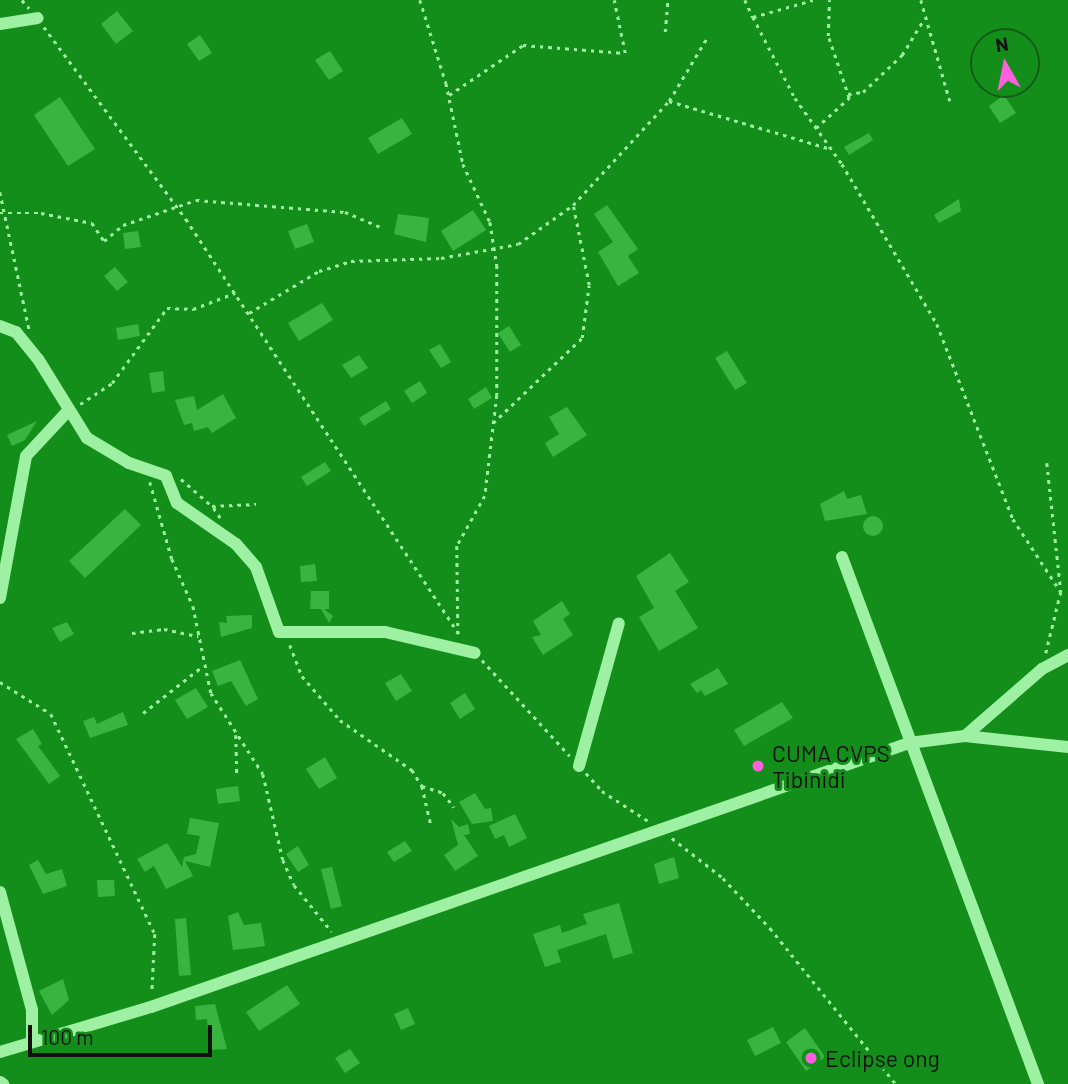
<!DOCTYPE html>
<html>
<head>
<meta charset="utf-8">
<style>
  body { margin:0 }
  #map { position:relative; width:1068px; height:1084px; overflow:hidden; background:#148e1b; font-family:Barlow,sans-serif }
  div>[style] { position:absolute }
  .building>* { inset:0; background:#38b53e }
  .round { border-radius:50% }
  .path>* { height:2.5px; margin-top:-1.25px; transform-origin:0; background:repeating-linear-gradient(90deg,#9ef1a2 0 3.5px,transparent 0 8.5px) }
  .minor>* { height:12px; margin:-6px; padding:0 6px; transform-origin:6px; border-radius:6px; background:#9ef1a2 }
  .dots>* { width:19px; height:19px; translate:-50% -50%; box-sizing:border-box; border:4px solid #148e1b; border-radius:50% }
  span { translate:-50% -50%; white-space:nowrap; text-align:center; line-height:1.15; -webkit-text-stroke:6px #148e1b; paint-order:stroke }
  .poi-label { font-size:23px; color:#111 }
  .left { translate:0 -50%; text-align:left }
  .north { position:absolute; left:970px; top:28px; width:70px; height:70px; box-sizing:border-box; background:#148e1b; border:2px solid #135c17; border-radius:50%; rotate:351deg; font-size:19px; font-weight:700; line-height:28px; text-align:center; color:#111 }
  .north::after { content:''; display:block; margin:auto; width:24px; height:32px; background:#ff5ede; clip-path:polygon(50% 0,100% 100%,50% 72%,0 100%) }
  .scale { position:absolute; left:28px; top:1025px; width:184px; height:32px; box-sizing:border-box; border:4px solid #111; border-top:0; padding-left:9px; font-size:21px; line-height:24px; white-space:nowrap; color:#111; -webkit-text-stroke:5px #148e1b; paint-order:stroke }
</style>
</head>
<body>
<div id="map">
  <div class="building">
    <i style="clip-path:polygon(117px 11px,133px 31px,116px 44px,101px 24px)"></i>
    <i style="clip-path:polygon(200px 35px,212px 53px,199px 61px,187px 44px)"></i>
    <i style="clip-path:polygon(330px 51px,343px 71px,329px 80px,315px 60px)"></i>
    <i style="clip-path:polygon(1004px 95px,1016px 113px,1000px 123px,989px 106px)"></i>
    <i style="clip-path:polygon(60px 97px,95px 149px,68px 166px,34px 115px)"></i>
    <i style="clip-path:polygon(402px 118px,412px 134px,378px 154px,368px 138px)"></i>
    <i style="clip-path:polygon(869px 133px,873px 140px,849px 155px,844px 147px)"></i>
    <i style="clip-path:polygon(959px 199px,961px 211px,939px 223px,934px 215px)"></i>
    <i style="clip-path:polygon(607px 205px,638px 249px,628px 256px,639px 273px,618px 286px,598px 252px,613px 242px,594px 214px)"></i>
    <i style="clip-path:polygon(473px 210px,486px 230px,453px 251px,441px 231px)"></i>
    <i style="clip-path:polygon(398px 214px,429px 218px,426px 242px,394px 234px)"></i>
    <i style="clip-path:polygon(307px 224px,314px 242px,295px 249px,288px 231px)"></i>
    <i style="clip-path:polygon(138px 231px,141px 247px,125px 249px,123px 233px)"></i>
    <i style="clip-path:polygon(115px 267px,128px 282px,117px 291px,104px 276px)"></i>
    <i style="clip-path:polygon(322px 303px,333px 320px,299px 341px,288px 323px)"></i>
    <i style="clip-path:polygon(138px 324px,140px 336px,118px 340px,116px 328px)"></i>
    <i style="clip-path:polygon(509px 326px,521px 345px,510px 352px,498px 333px)"></i>
    <i style="clip-path:polygon(440px 344px,451px 362px,441px 368px,429px 350px)"></i>
    <i style="clip-path:polygon(727px 351px,747px 383px,735px 390px,715px 358px)"></i>
    <i style="clip-path:polygon(359px 355px,368px 368px,351px 378px,342px 365px)"></i>
    <i style="clip-path:polygon(163px 371px,165px 391px,152px 393px,149px 373px)"></i>
    <i style="clip-path:polygon(420px 381px,427px 393px,412px 403px,404px 391px)"></i>
    <i style="clip-path:polygon(486px 387px,492px 398px,474px 409px,468px 399px)"></i>
    <i style="clip-path:polygon(223px 394px,236px 418px,212px 433px,208px 427px,194px 431px,192px 423px,184px 425px,175px 400px,194px 396px,197px 410px)"></i>
    <i style="clip-path:polygon(386px 401px,391px 409px,364px 426px,359px 418px)"></i>
    <i style="clip-path:polygon(567px 407px,587px 435px,553px 457px,545px 443px,559px 434px,549px 417px)"></i>
    <i style="clip-path:polygon(37px 421px,25px 440px,12px 446px,7px 435px)"></i>
    <i style="clip-path:polygon(325px 462px,331px 471px,307px 486px,301px 477px)"></i>
    <i style="clip-path:polygon(844px 491px,847px 499px,861px 495px,867px 514px,825px 521px,820px 504px)"></i>
    <i style="clip-path:polygon(125px 509px,141px 525px,85px 578px,69px 561px)"></i>
    <i class="round" style="left:863px;top:516px;width:20px;height:20px"></i>
    <i style="clip-path:polygon(670px 553px,689px 582px,675px 591px,698px 628px,659px 651px,639px 617px,654px 608px,636px 576px)"></i>
    <i style="clip-path:polygon(315px 564px,317px 581px,301px 582px,300px 566px)"></i>
    <i style="clip-path:polygon(311px 591px,329px 591px,329px 609px,324px 609px,333px 616px,329px 623px,321px 609px,310px 609px)"></i>
    <i style="clip-path:polygon(562px 601px,570px 614px,563px 619px,573px 635px,543px 655px,532px 637px,541px 635px,533px 621px)"></i>
    <i style="clip-path:polygon(252px 615px,252px 628px,221px 637px,219px 622px,227px 623px,226px 616px)"></i>
    <i style="clip-path:polygon(67px 622px,74px 634px,60px 642px,52px 628px)"></i>
    <i style="clip-path:polygon(240px 660px,258px 699px,246px 706px,231px 681px,218px 686px,212px 671px)"></i>
    <i style="clip-path:polygon(718px 668px,728px 684px,705px 696px,701px 690px,697px 693px,690px 684px)"></i>
    <i style="clip-path:polygon(401px 674px,412px 691px,396px 701px,385px 683px)"></i>
    <i style="clip-path:polygon(196px 688px,208px 707px,187px 719px,175px 700px)"></i>
    <i style="clip-path:polygon(465px 693px,475px 709px,460px 719px,450px 703px)"></i>
    <i style="clip-path:polygon(782px 702px,793px 718px,744px 746px,734px 730px)"></i>
    <i style="clip-path:polygon(123px 712px,128px 725px,90px 738px,83px 721px,94px 717px,97px 724px)"></i>
    <i style="clip-path:polygon(33px 729px,42px 744px,38px 746px,60px 776px,49px 784px,16px 739px)"></i>
    <i style="clip-path:polygon(325px 757px,337px 778px,319px 789px,306px 769px)"></i>
    <i style="clip-path:polygon(238px 786px,240px 801px,218px 804px,216px 789px)"></i>
    <i style="clip-path:polygon(475px 793px,485px 809px,491px 808px,493px 821px,472px 824px,459px 802px)"></i>
    <i style="clip-path:polygon(515px 814px,527px 838px,509px 847px,504px 835px,495px 839px,489px 826px)"></i>
    <i style="clip-path:polygon(190px 818px,219px 823px,210px 867px,185px 861px,193px 876px,166px 889px,154px 866px,145px 872px,137px 859px,167px 843px,182px 867px,184px 857px,196px 854px,200px 836px,187px 834px)"></i>
    <i style="clip-path:polygon(451px 819px,459px 827px,468px 824px,470px 834px,464px 835px,478px 856px,455px 871px,444px 855px,458px 845px)"></i>
    <i style="clip-path:polygon(405px 841px,412px 851px,394px 862px,387px 852px)"></i>
    <i style="clip-path:polygon(298px 846px,309px 865px,298px 872px,286px 854px)"></i>
    <i style="clip-path:polygon(674px 857px,679px 878px,659px 884px,654px 864px)"></i>
    <i style="clip-path:polygon(38px 860px,46px 874px,62px 869px,67px 886px,43px 894px,29px 865px)"></i>
    <i style="clip-path:polygon(332px 867px,342px 906px,331px 909px,321px 869px)"></i>
    <i style="clip-path:polygon(97px 880px,114px 880px,115px 896px,98px 897px)"></i>
    <i style="clip-path:polygon(619px 903px,633px 953px,613px 959px,606px 934px,557px 950px,561px 962px,545px 967px,533px 934px,560px 925px,562px 933px,587px 924px,583px 914px)"></i>
    <i style="clip-path:polygon(238px 912px,244px 925px,261px 923px,265px 946px,233px 950px,228px 916px)"></i>
    <i style="clip-path:polygon(186px 918px,191px 975px,179px 976px,175px 919px)"></i>
    <i style="clip-path:polygon(63px 979px,69px 1000px,52px 1015px,39px 991px)"></i>
    <i style="clip-path:polygon(287px 985px,300px 1004px,259px 1031px,246px 1012px)"></i>
    <i style="clip-path:polygon(215px 1004px,227px 1049px,210px 1050px,207px 1019px,196px 1020px,195px 1006px)"></i>
    <i style="clip-path:polygon(408px 1008px,415px 1024px,401px 1030px,394px 1014px)"></i>
    <i style="clip-path:polygon(773px 1027px,781px 1043px,755px 1056px,747px 1040px)"></i>
    <i style="clip-path:polygon(805px 1028px,825px 1057px,806px 1071px,786px 1042px)"></i>
    <i style="clip-path:polygon(350px 1049px,360px 1063px,345px 1073px,335px 1058px)"></i>
  </div>
  <div class="path">
    <i style="left:22px;top:0;width:11px;rotate:49deg"></i>
    <i style="left:420px;top:0;width:87px;rotate:72.6deg"></i>
    <i style="left:446px;top:83px;width:83px;rotate:78.1deg"></i>
    <i style="left:463px;top:164px;width:64px;rotate:65deg"></i>
    <i style="left:490px;top:222px;width:44px;rotate:80.8deg"></i>
    <i style="left:497px;top:265px;width:130px;rotate:90deg"></i>
    <i style="left:497px;top:395px;width:102px;rotate:96.8deg"></i>
    <i style="left:485px;top:496px;width:57px;rotate:119.2deg"></i>
    <i style="left:457px;top:546px;width:86px;rotate:89.3deg"></i>
    <i style="left:745px;top:0;width:19px;rotate:65deg"></i>
    <i style="left:753px;top:17px;width:62px;rotate:-15.8deg"></i>
    <i style="left:921px;top:0;width:105px;rotate:74deg"></i>
    <i style="left:753px;top:17px;width:91px;rotate:62.6deg"></i>
    <i style="left:795px;top:98px;width:81px;rotate:54.5deg"></i>
    <i style="left:842px;top:164px;width:186px;rotate:59.3deg"></i>
    <i style="left:937px;top:324px;width:209px;rotate:68.7deg"></i>
    <i style="left:1013px;top:519px;width:87px;rotate:56.7deg"></i>
    <i style="left:1061px;top:592px;width:63px;rotate:103.8deg"></i>
    <i style="left:44px;top:27px;width:239px;rotate:53.5deg"></i>
    <i style="left:186px;top:219px;width:500px;rotate:56.66deg"></i>
    <i style="left:665px;top:32px;width:32px;rotate:-85deg"></i>
    <i style="left:848px;top:94px;width:15px;rotate:-8deg"></i>
    <i style="left:863px;top:92px;width:54px;rotate:-43.5deg"></i>
    <i style="left:902px;top:55px;width:42px;rotate:-58.6deg"></i>
    <i style="left:449px;top:95px;width:89px;rotate:-34deg"></i>
    <i style="left:523px;top:45px;width:102px;rotate:4.5deg"></i>
    <i style="left:625px;top:53px;width:54px;rotate:-101.7deg"></i>
    <i style="left:669px;top:101px;width:169px;rotate:16.5deg"></i>
    <i style="left:816px;top:128px;width:45px;rotate:-42.3deg"></i>
    <i style="left:849px;top:98px;width:65px;rotate:-108.7deg"></i>
    <i style="left:828px;top:36px;width:36px;rotate:-88deg"></i>
    <i style="left:0;top:192px;width:140px;rotate:78deg"></i>
    <i style="left:0;top:213px;width:41px"></i>
    <i style="left:41px;top:213px;width:52px;rotate:11.1deg"></i>
    <i style="left:92px;top:223px;width:22px;rotate:56deg"></i>
    <i style="left:104px;top:241px;width:25px;rotate:-40deg"></i>
    <i style="left:123px;top:225px;width:77px;rotate:-18.9deg"></i>
    <i style="left:196px;top:200px;width:149px;rotate:4.6deg"></i>
    <i style="left:345px;top:212px;width:39px;rotate:23deg"></i>
    <i style="left:249px;top:313px;width:82px;rotate:-31deg"></i>
    <i style="left:319px;top:271px;width:34px;rotate:-17deg"></i>
    <i style="left:351px;top:261px;width:90px;rotate:-1.9deg"></i>
    <i style="left:441px;top:258px;width:78px;rotate:-10.3deg"></i>
    <i style="left:518px;top:244px;width:67px;rotate:-35.3deg"></i>
    <i style="left:573px;top:205px;width:142px;rotate:-47.3deg"></i>
    <i style="left:669px;top:101px;width:76px;rotate:-59deg"></i>
    <i style="left:80px;top:404px;width:38px;rotate:-33deg"></i>
    <i style="left:112px;top:383px;width:93px;rotate:-53.7deg"></i>
    <i style="left:167px;top:308px;width:26px;rotate:2deg"></i>
    <i style="left:193px;top:309px;width:45px;rotate:-20.9deg"></i>
    <i style="left:493px;top:423px;width:123px;rotate:-43.7deg"></i>
    <i style="left:582px;top:338px;width:53px;rotate:-82.5deg"></i>
    <i style="left:589px;top:285px;width:82px;rotate:-101.3deg"></i>
    <i style="left:1047px;top:463px;width:130px;rotate:83.8deg"></i>
    <i style="left:181px;top:479px;width:41px;rotate:41.1deg"></i>
    <i style="left:150px;top:482px;width:80px;rotate:74.1deg"></i>
    <i style="left:172px;top:559px;width:51px;rotate:65.9deg"></i>
    <i style="left:193px;top:606px;width:89px;rotate:78.3deg"></i>
    <i style="left:211px;top:693px;width:96px;rotate:57.3deg"></i>
    <i style="left:263px;top:774px;width:88px;rotate:76.9deg"></i>
    <i style="left:283px;top:860px;width:27px;rotate:66deg"></i>
    <i style="left:294px;top:885px;width:60px;rotate:51deg"></i>
    <i style="left:220px;top:518px;width:14px;rotate:-124deg"></i>
    <i style="left:212px;top:506px;width:44px;rotate:-2.6deg"></i>
    <i style="left:132px;top:633px;width:32px;rotate:-7deg"></i>
    <i style="left:164px;top:629px;width:35px;rotate:12deg"></i>
    <i style="left:290px;top:645px;width:33px;rotate:69deg"></i>
    <i style="left:302px;top:676px;width:58px;rotate:49.2deg"></i>
    <i style="left:340px;top:720px;width:88px;rotate:34.8deg"></i>
    <i style="left:412px;top:770px;width:19px;rotate:58deg"></i>
    <i style="left:422px;top:786px;width:39px;rotate:77deg"></i>
    <i style="left:482px;top:660px;width:130px;rotate:47.5deg"></i>
    <i style="left:0;top:682px;width:60px;rotate:32.1deg"></i>
    <i style="left:51px;top:714px;width:243px;rotate:64.7deg"></i>
    <i style="left:155px;top:934px;width:59px;rotate:92.9deg"></i>
    <i style="left:143px;top:713px;width:76px;rotate:-38.1deg"></i>
    <i style="left:236px;top:735px;width:41px;rotate:88.6deg"></i>
    <i style="left:586px;top:773px;width:24px;rotate:48deg"></i>
    <i style="left:602px;top:791px;width:57px;rotate:32.9deg"></i>
    <i style="left:422px;top:786px;width:22px;rotate:18deg"></i>
    <i style="left:443px;top:793px;width:18px;rotate:52deg"></i>
    <i style="left:672px;top:838px;width:65px;rotate:38.1deg"></i>
    <i style="left:723px;top:878px;width:69px;rotate:46.8deg"></i>
    <i style="left:770px;top:928px;width:201px;rotate:51.1deg"></i>
  </div>
  <div class="minor">
    <i style="left:0;top:24px;width:38px;rotate:-9deg"></i>
    <i style="left:0;top:326px;width:17px;rotate:21deg"></i>
    <i style="left:16px;top:332px;width:35px;rotate:51deg"></i>
    <i style="left:38px;top:359px;width:93px;rotate:58.2deg"></i>
    <i style="left:87px;top:438px;width:49px;rotate:30.8deg"></i>
    <i style="left:129px;top:463px;width:39px;rotate:19deg"></i>
    <i style="left:166px;top:476px;width:29px;rotate:68deg"></i>
    <i style="left:177px;top:503px;width:72px;rotate:34.8deg"></i>
    <i style="left:236px;top:544px;width:30px;rotate:49deg"></i>
    <i style="left:256px;top:567px;width:69px;rotate:70.5deg"></i>
    <i style="left:279px;top:632px;width:106px"></i>
    <i style="left:385px;top:632px;width:92px;rotate:13.1deg"></i>
    <i style="left:842px;top:557px;width:562px;rotate:69.6deg"></i>
    <i style="left:0;top:598px;width:144px;rotate:-79.6deg"></i>
    <i style="left:26px;top:456px;width:62px;rotate:-47deg"></i>
    <i style="left:965px;top:736px;width:102px;rotate:-41deg"></i>
    <i style="left:1042px;top:669px;width:30px;rotate:-28deg"></i>
    <i style="left:579px;top:766px;width:148px;rotate:-74.4deg"></i>
    <i style="left:0;top:892px;width:122px;rotate:74.8deg"></i>
    <i style="left:32px;top:1010px;width:29px;rotate:90deg"></i>
    <i style="left:0;top:1052px;width:158px;rotate:-16.6deg"></i>
    <i style="left:151px;top:1007px;width:803px;rotate:-19.2deg"></i>
    <i style="left:909px;top:743px;width:56px;rotate:-7.1deg"></i>
    <i style="left:965px;top:736px;width:104px;rotate:6.1deg"></i>
    <i style="left:0;top:1082px;width:4px;rotate:34deg"></i>
  </div>
  <div class="dots">
    <i style="left:758px;top:766px;background:#ff5ede"></i>
    <i style="left:811px;top:1058px;background:#ff5ede"></i>
  </div>
  <div class="poi-label">
    <span class="left" style="left:772px;top:766px">CUMA CVPS<br>Tibinidi</span>
    <span class="left" style="left:825px;top:1058px">Eclipse ong</span>
  </div>
  <div class="north">N</div>
  <div class="scale">100 m</div>
</div>
</body>
</html>
